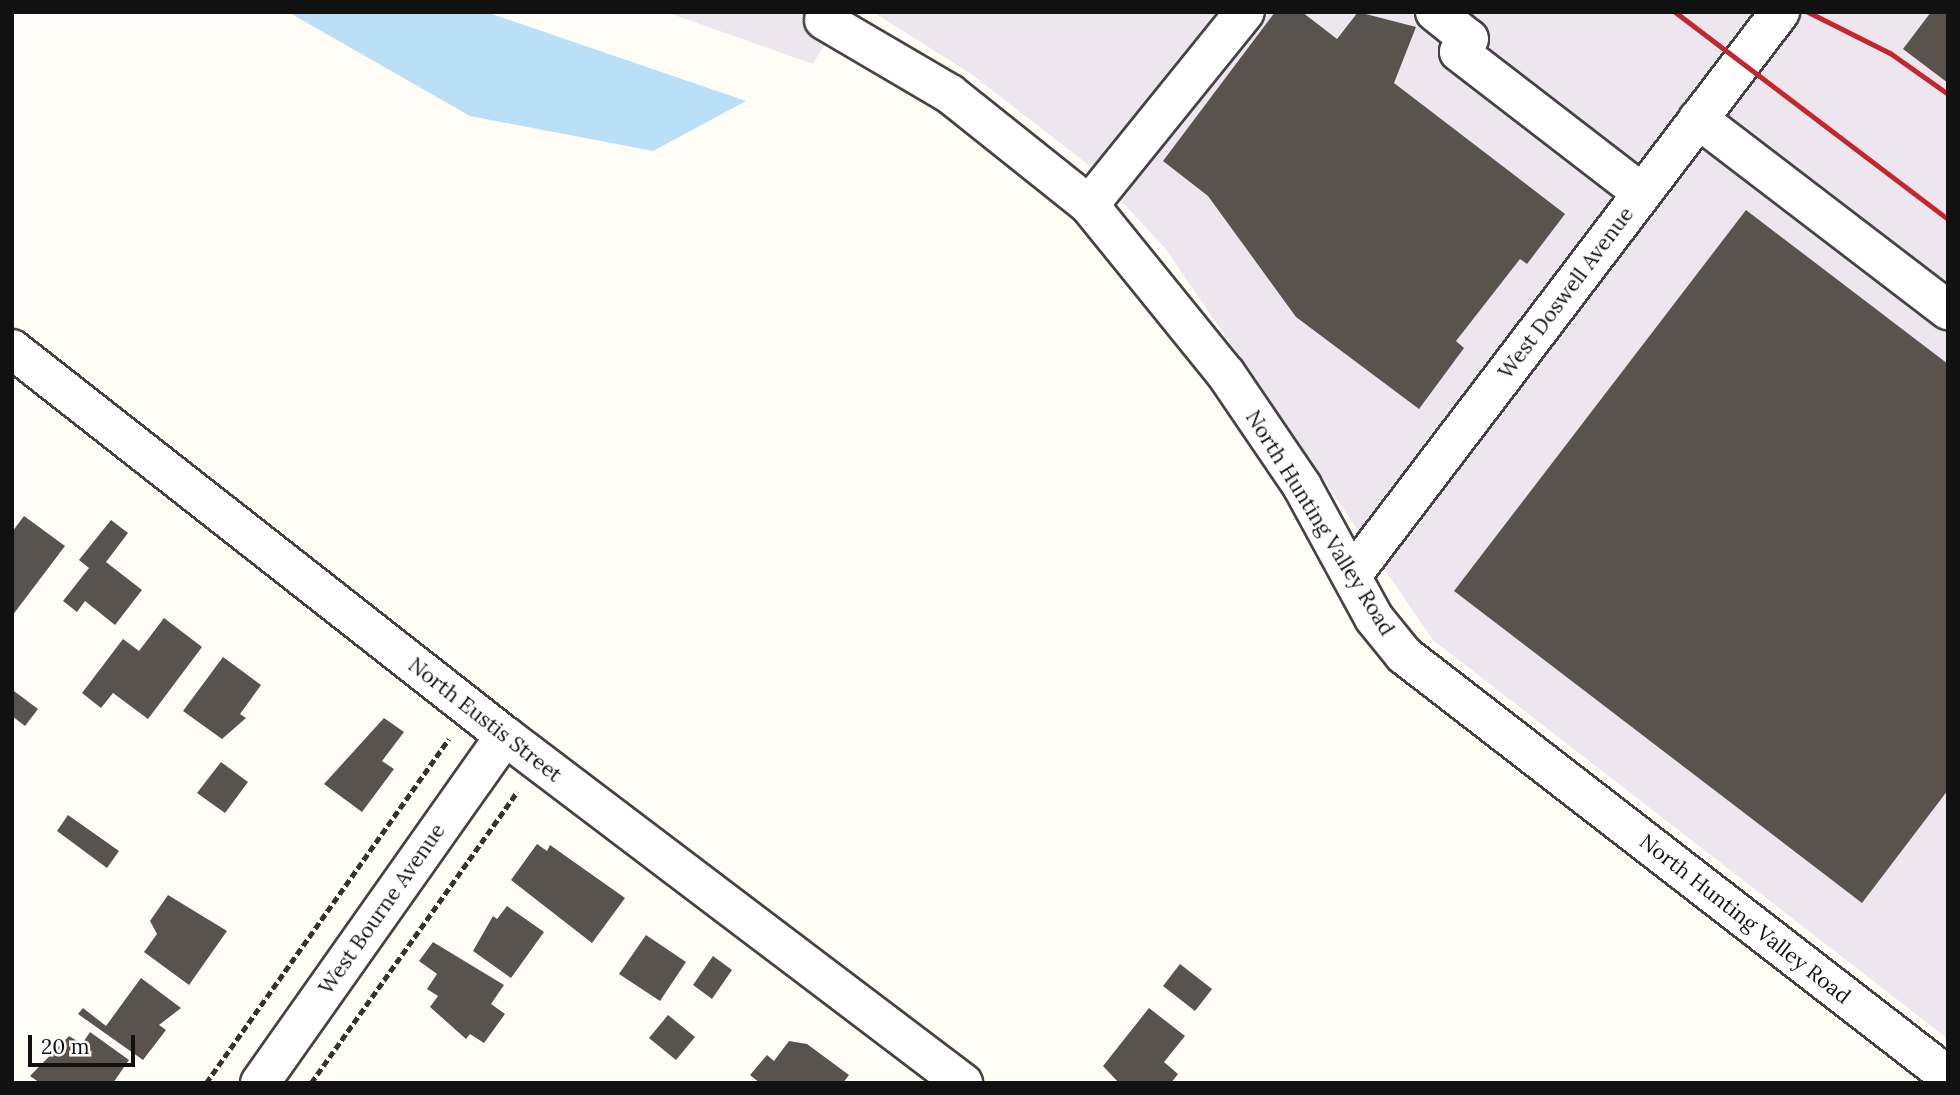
<!DOCTYPE html>
<html>
<head>
<meta charset="utf-8">
<style>
  body { margin:0 }
  #map { position:relative; width:1960px; height:1095px; overflow:hidden; background:#fffdf5; font-family:Lora,serif }
  div>[style] { position:absolute }
  .industrial>* { inset:0; background:#eee6ef }
  .water>* { inset:0; background:#b9e0f7 }
  .building>* { inset:0; background:#5a524d }
  .path>* { height:4.5px; margin-top:-2.25px; transform-origin:0; background:repeating-linear-gradient(90deg,#333 0 7px,transparent 0 10.5px) }
  .roads { filter:drop-shadow(2px 0 #444) drop-shadow(-2px 0 #444) drop-shadow(0 2px #444) drop-shadow(0 -2px #444) }
  .minor>* { height:38px; margin:-19px; padding:0 19px; transform-origin:19px; border-radius:19px; background:#fff }
  .rail>* { height:5px; margin:-2.5px; padding:0 2.5px; transform-origin:2.5px; border-radius:2.5px; background:#c4262e }
  span { translate:-50% -50%; white-space:nowrap; text-align:center; line-height:1.15; -webkit-text-stroke:7px #fff; paint-order:stroke }
  .street-label { font-size:21px; color:#111 }
  .frame { position:absolute; inset:0; border:14px solid #111; pointer-events:none }
  .scale { position:absolute; left:28px; top:1035px; width:107px; height:32px; box-sizing:border-box; border:4px solid #111; border-top:0; padding-left:9px; font-size:21px; line-height:24px; white-space:nowrap; color:#111; -webkit-text-stroke:5px #fff; paint-order:stroke }
</style>
</head>
<body>
<div id="map">
  <div class="industrial">
    <i style="clip-path:polygon(666px 12px,843px 12px,813px 64px)"></i>
    <i style="clip-path:polygon(873px 12px,1948px 12px,1948px 1039px,1433px 640px,1165px 248px,1086px 163px,971px 74px)"></i>
  </div>
  <div class="water">
    <i style="clip-path:polygon(288px 12px,486px 12px,746px 101px,653px 151px,470px 116px)"></i>
  </div>
  <div class="building">
    <i style="clip-path:polygon(1275px 12px,1302px 12px,1337px 39px,1358px 12px,1416px 27px,1394px 83px,1565px 214px,1527px 264px,1520px 259px,1456px 341px,1464px 348px,1419px 409px,1296px 317px,1208px 196px,1163px 161px)"></i>
    <i style="clip-path:polygon(1931px 12px,1948px 12px,1948px 83px,1903px 49px)"></i>
    <i style="clip-path:polygon(1746px 210px,1948px 364px,1948px 790px,1862px 903px,1454px 591px)"></i>
    <i style="clip-path:polygon(24px 516px,65px 546px,12px 616px,12px 532px)"></i>
    <i style="clip-path:polygon(111px 520px,128px 533px,106px 562px,142px 590px,115px 625px,85px 601px,77px 612px,63px 601px,89px 568px,79px 560px)"></i>
    <i style="clip-path:polygon(164px 618px,202px 647px,148px 719px,113px 693px,101px 708px,82px 693px,123px 639px,139px 651px)"></i>
    <i style="clip-path:polygon(223px 657px,261px 685px,240px 714px,246px 718px,222px 739px,183px 711px)"></i>
    <i style="clip-path:polygon(14px 691px,38px 709px,25px 726px,12px 716px)"></i>
    <i style="clip-path:polygon(384px 718px,404px 732px,382px 761px,394px 769px,362px 812px,324px 784px)"></i>
    <i style="clip-path:polygon(221px 762px,248px 782px,225px 813px,197px 793px)"></i>
    <i style="clip-path:polygon(68px 815px,119px 851px,107px 868px,57px 831px)"></i>
    <i style="clip-path:polygon(537px 844px,547px 851px,550px 845px,625px 898px,592px 943px,511px 880px)"></i>
    <i style="clip-path:polygon(168px 895px,227px 931px,189px 985px,144px 952px,157px 934px,150px 921px)"></i>
    <i style="clip-path:polygon(507px 906px,544px 932px,511px 978px,473px 951px,493px 916px,497px 919px)"></i>
    <i style="clip-path:polygon(646px 935px,686px 962px,660px 1001px,619px 974px)"></i>
    <i style="clip-path:polygon(433px 942px,504px 985px,491px 1004px,505px 1014px,484px 1043px,470px 1034px,466px 1039px,430px 1007px,438px 996px,427px 989px,437px 974px,419px 961px)"></i>
    <i style="clip-path:polygon(713px 956px,732px 970px,712px 999px,693px 985px)"></i>
    <i style="clip-path:polygon(1180px 964px,1212px 989px,1195px 1011px,1163px 986px)"></i>
    <i style="clip-path:polygon(141px 978px,181px 1008px,159px 1025px,166px 1030px,143px 1060px,78px 1014px,83px 1008px,106px 1026px)"></i>
    <i style="clip-path:polygon(1149px 1008px,1185px 1036px,1164px 1062px,1178px 1074px,1171px 1083px,1119px 1083px,1103px 1066px)"></i>
    <i style="clip-path:polygon(668px 1015px,695px 1037px,676px 1060px,649px 1038px)"></i>
    <i style="clip-path:polygon(90px 1032px,129px 1060px,113px 1083px,40px 1083px,30px 1076px,69px 1036px,82px 1044px)"></i>
    <i style="clip-path:polygon(789px 1041px,807px 1044px,849px 1075px,843px 1083px,760px 1083px,750px 1075px,767px 1055px,774px 1061px)"></i>
  </div>
  <div class="path">
    <i style="left:206px;top:1083px;width:421px;rotate:-54.8deg"></i>
    <i style="left:311px;top:1083px;width:357px;rotate:-54.7deg"></i>
  </div>
  <div class="roads">
    <div class="minor">
      <i style="left:1435px;top:12px;width:43px;rotate:38.5deg"></i>
      <i style="left:1469px;top:39px;width:16px;rotate:128deg"></i>
      <i style="left:1459px;top:52px;width:231px;rotate:37.6deg"></i>
      <i style="left:824px;top:20px;width:146px;rotate:30.4deg"></i>
      <i style="left:950px;top:94px;width:178px;rotate:38.6deg"></i>
      <i style="left:1089px;top:205px;width:218px;rotate:51deg"></i>
      <i style="left:1226px;top:374px;width:135px;rotate:55.8deg"></i>
      <i style="left:1302px;top:486px;width:150px;rotate:61.4deg"></i>
      <i style="left:1374px;top:618px;width:48px;rotate:51deg"></i>
      <i style="left:1404px;top:655px;width:688px;rotate:37.74deg"></i>
      <i style="left:1698px;top:119px;width:315px;rotate:37.4deg"></i>
      <i style="left:1089px;top:205px;width:248px;rotate:-51.1deg"></i>
      <i style="left:12px;top:349px;width:627px;rotate:38.13deg"></i>
      <i style="left:505px;top:736px;width:575px;rotate:37.15deg"></i>
      <i style="left:1353px;top:574px;width:706px;rotate:-52.77deg"></i>
      <i style="left:260px;top:1083px;width:425px;rotate:-54.8deg"></i>
    </div>
  </div>
  <div class="rail">
    <i style="left:1675px;top:12px;width:343px;rotate:37.2deg"></i>
    <i style="left:1808px;top:12px;width:92px;rotate:26.6deg"></i>
    <i style="left:1890px;top:53px;width:71px;rotate:35.3deg"></i>
  </div>
  <div class="street-label">
    <span style="left:1566px;top:293px;rotate:-53deg">West Doswell Avenue</span>
    <span style="left:1320px;top:523px;rotate:58deg">North Hunting Valley Road</span>
    <span style="left:485px;top:720px;rotate:38deg">North Eustis Street</span>
    <span style="left:382px;top:909px;rotate:-55deg">West Bourne Avenue</span>
    <span style="left:1745px;top:919px;rotate:38deg">North Hunting Valley Road</span>
  </div>
  <div class="frame"></div>
  <div class="scale">20 m</div>
</div>
</body>
</html>
